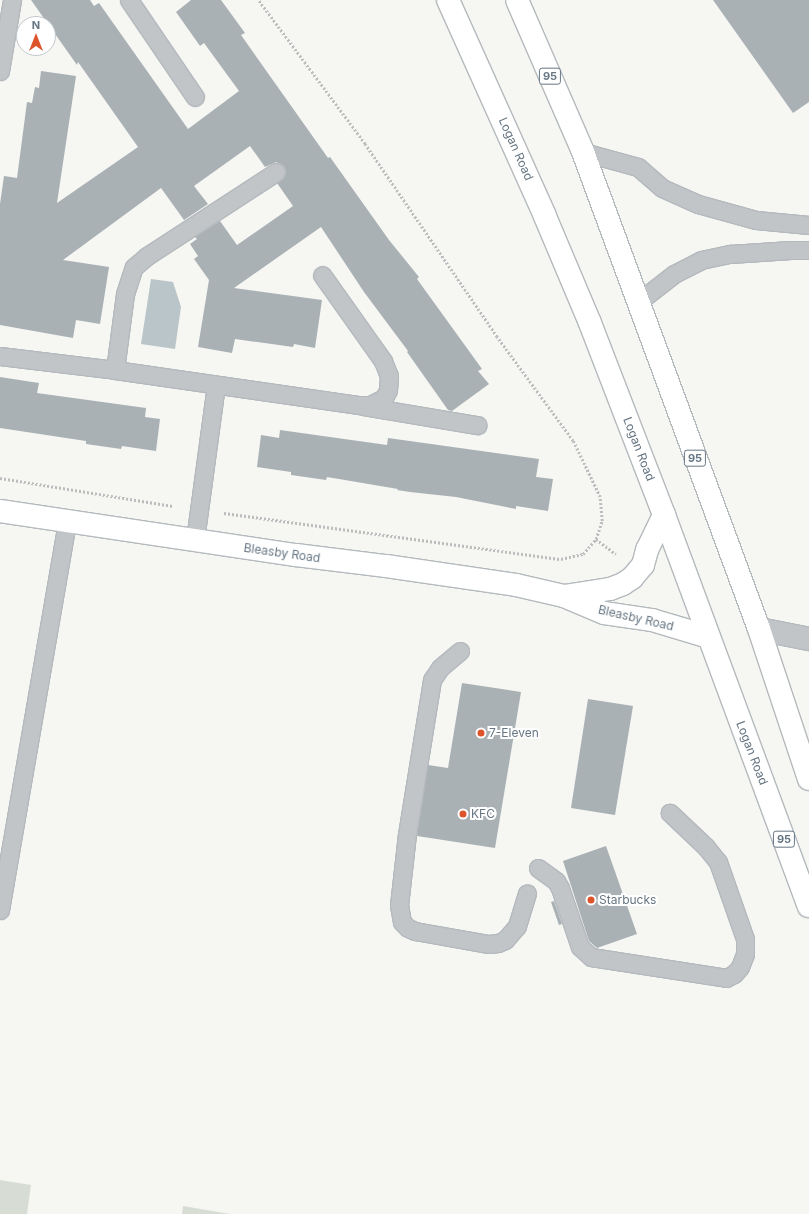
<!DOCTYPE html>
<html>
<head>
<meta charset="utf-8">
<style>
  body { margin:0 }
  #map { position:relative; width:809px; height:1214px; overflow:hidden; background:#f6f6f3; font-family:Inter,sans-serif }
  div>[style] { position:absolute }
  .green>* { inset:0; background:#d7ddd4 }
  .water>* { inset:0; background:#b9c5c9 }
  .building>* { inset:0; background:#a9b1b5 }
  .path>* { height:2.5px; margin-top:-1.25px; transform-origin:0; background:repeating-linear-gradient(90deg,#bbbdbf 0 2px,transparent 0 4px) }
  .roads { filter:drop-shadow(1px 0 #b4b9bd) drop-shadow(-1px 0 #b4b9bd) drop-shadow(0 1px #b4b9bd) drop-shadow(0 -1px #b4b9bd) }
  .lane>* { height:17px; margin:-8.5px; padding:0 8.5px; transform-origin:8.5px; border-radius:8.5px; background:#c1c5c8 }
  .street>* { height:22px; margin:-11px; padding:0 11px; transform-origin:11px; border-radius:11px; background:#c1c5c8 }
  .secondary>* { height:22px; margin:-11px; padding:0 11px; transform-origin:11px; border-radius:11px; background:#fff }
  .primary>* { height:22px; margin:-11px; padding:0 11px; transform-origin:11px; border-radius:11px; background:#fff }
  .dots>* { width:11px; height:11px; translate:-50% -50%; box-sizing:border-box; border:2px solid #fff; border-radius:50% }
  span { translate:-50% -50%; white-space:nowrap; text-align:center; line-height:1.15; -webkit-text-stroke:4px #fff; paint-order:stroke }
  .shield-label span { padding:1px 3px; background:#fff; border:1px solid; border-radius:3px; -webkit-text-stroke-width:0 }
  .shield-label { font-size:11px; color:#667683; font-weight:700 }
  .street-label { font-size:12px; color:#667683 }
  .poi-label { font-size:12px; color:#667683 }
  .left { translate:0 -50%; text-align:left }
  .north { position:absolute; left:16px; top:16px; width:40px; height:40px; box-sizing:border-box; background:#fff; border:1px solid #c2c8cd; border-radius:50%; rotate:0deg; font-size:11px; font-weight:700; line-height:16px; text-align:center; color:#667683 }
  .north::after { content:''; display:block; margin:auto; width:14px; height:18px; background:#dd532c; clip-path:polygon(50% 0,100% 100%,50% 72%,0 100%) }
</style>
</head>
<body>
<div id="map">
  <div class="green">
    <i style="clip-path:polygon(0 1180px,31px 1185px,27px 1214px,0 1214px)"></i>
    <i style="clip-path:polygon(183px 1206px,230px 1214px,182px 1214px)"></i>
  </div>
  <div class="water">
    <i style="clip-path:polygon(151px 279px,173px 282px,181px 307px,175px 349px,141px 344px)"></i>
  </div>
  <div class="building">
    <i style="clip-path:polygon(31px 0,90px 0,94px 6px,99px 3px,188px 129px,239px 91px,204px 43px,200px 46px,176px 12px,191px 0,221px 0,245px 33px,241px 35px,328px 158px,330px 157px,389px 240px,419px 277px,417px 279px,482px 369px,478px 371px,489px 384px,452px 411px,448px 410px,407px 352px,408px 351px,364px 292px,321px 227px,234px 288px,322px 300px,315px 348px,294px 344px,293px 347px,235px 339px,232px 353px,198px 347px,209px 280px,194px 259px,198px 256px,190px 244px,197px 239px,195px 237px,220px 221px,237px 245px,293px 206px,277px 183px,285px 176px,284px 166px,276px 162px,265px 167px,250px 146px,194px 186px,208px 204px,184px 220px,161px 188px,63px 260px,109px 267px,100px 324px,76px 320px,73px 338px,0 325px,0 204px,4px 176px,17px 178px,27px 102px,32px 103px,35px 87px,39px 88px,41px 71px,76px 76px,57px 203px,138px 147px,78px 62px,77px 65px)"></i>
    <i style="clip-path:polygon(713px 0,809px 0,809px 102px,793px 113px)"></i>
    <i style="clip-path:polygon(0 377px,39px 383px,37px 393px,146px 408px,145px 417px,160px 419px,156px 451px,122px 446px,121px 449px,86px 444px,86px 441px,0 428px)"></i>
    <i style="clip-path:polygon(280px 430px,387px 445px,388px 438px,539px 459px,536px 477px,553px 479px,548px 511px,516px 506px,516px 509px,456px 497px,410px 492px,397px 490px,398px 489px,327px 477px,326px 480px,291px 475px,291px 472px,257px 467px,261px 435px,279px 438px)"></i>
    <i style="clip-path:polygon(462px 683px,521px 692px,495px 848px,417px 836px,428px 765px,448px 768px)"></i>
    <i style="clip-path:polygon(588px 699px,633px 706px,615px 815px,571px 808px)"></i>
    <i style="clip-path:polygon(606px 846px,637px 934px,597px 948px,589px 941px,563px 861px)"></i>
    <i style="clip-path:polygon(554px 901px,562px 924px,559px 925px,551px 902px)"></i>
  </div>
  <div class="path">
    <i style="left:0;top:478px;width:175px;rotate:9.2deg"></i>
    <i style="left:224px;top:513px;width:340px;rotate:7.8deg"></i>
    <i style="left:561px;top:559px;width:23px;rotate:-13deg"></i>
    <i style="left:583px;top:554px;width:20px;rotate:-49deg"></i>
    <i style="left:596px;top:539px;width:19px;rotate:-72deg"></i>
    <i style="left:602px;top:521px;width:24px;rotate:-95deg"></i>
    <i style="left:600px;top:497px;width:62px;rotate:-115.7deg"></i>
    <i style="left:573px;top:441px;width:129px;rotate:-126.2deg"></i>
    <i style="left:497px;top:337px;width:234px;rotate:-124.4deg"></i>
    <i style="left:365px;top:144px;width:179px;rotate:-126.6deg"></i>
    <i style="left:596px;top:539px;width:25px;rotate:37deg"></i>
  </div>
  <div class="roads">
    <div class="lane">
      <i style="left:129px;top:0;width:117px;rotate:55.8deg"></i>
      <i style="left:0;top:71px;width:72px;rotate:-80.4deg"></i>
      <i style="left:583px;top:152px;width:57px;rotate:15.3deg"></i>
      <i style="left:638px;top:167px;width:32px;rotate:41deg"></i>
      <i style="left:662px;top:188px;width:39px;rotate:24deg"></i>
      <i style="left:698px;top:204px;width:60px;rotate:15.4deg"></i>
      <i style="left:756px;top:220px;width:53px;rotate:5.4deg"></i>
      <i style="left:638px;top:302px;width:46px;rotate:-37.9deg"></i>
      <i style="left:674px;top:274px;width:30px;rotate:-27deg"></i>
      <i style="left:701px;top:260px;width:30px;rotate:-12deg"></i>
      <i style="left:730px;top:254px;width:61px;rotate:-3.8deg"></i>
      <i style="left:791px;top:250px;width:18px"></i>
      <i style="left:0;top:356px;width:116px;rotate:6.9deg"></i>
      <i style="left:115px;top:370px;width:245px;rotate:8.2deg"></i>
      <i style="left:357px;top:405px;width:13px"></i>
      <i style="left:370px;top:405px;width:16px;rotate:-27deg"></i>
      <i style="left:384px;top:398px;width:9px;rotate:-63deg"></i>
      <i style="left:388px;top:390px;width:14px;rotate:-86deg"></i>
      <i style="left:389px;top:376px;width:16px;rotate:-112deg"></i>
      <i style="left:383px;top:361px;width:105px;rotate:-125.3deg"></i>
      <i style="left:115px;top:370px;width:77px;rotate:-82.5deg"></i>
      <i style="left:125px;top:294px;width:28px;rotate:-72deg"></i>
      <i style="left:134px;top:267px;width:17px;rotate:-40deg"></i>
      <i style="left:147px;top:256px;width:154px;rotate:-33.1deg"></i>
      <i style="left:363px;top:406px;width:116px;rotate:9.5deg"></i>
      <i style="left:195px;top:540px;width:156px;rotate:-82.3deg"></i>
      <i style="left:460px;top:651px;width:26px;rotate:140deg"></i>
      <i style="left:440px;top:668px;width:14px;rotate:124deg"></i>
      <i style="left:432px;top:680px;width:156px;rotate:99.2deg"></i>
      <i style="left:407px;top:834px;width:71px;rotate:96.4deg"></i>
      <i style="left:399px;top:905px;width:17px;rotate:80deg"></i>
      <i style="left:402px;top:922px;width:8px;rotate:45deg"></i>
      <i style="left:408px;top:928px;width:8px;rotate:23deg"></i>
      <i style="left:415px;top:931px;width:75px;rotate:10deg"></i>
      <i style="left:489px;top:944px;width:9px;rotate:-6deg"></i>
      <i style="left:498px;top:943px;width:8px;rotate:-23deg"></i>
      <i style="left:505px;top:940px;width:18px;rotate:-49deg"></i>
      <i style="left:517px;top:926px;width:34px;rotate:-73deg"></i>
      <i style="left:538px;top:868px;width:22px;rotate:36deg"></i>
      <i style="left:556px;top:881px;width:8px;rotate:60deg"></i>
      <i style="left:560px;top:888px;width:62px;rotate:71.3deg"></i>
      <i style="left:580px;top:947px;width:15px;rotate:42deg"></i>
      <i style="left:591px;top:957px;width:137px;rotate:8.8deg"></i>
      <i style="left:726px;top:978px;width:9px;rotate:-27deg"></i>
      <i style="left:734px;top:974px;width:9px;rotate:-49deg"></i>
      <i style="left:740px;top:967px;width:14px;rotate:-69deg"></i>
      <i style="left:745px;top:954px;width:15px;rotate:-90deg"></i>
      <i style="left:745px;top:939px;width:82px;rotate:-109.3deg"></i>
      <i style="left:718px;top:862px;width:19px;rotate:-129deg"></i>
      <i style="left:706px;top:847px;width:50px;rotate:-136.6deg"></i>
      <i style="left:0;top:910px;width:395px;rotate:-80.2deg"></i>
    </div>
    <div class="street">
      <i style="left:759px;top:629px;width:51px;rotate:11.3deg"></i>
    </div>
    <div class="secondary">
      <i style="left:0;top:511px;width:299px;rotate:8.5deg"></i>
      <i style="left:296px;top:555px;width:91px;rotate:7deg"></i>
      <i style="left:386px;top:566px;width:131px;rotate:8.3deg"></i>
      <i style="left:516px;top:585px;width:49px;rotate:12.9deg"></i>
      <i style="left:564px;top:596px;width:43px;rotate:23deg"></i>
      <i style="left:604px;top:613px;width:49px;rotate:8.3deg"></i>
      <i style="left:652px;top:620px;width:59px;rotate:16.6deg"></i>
      <i style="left:564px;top:596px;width:47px;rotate:-8.7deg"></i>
      <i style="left:610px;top:589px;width:14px;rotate:-21deg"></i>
      <i style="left:623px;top:584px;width:11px;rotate:-34deg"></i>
      <i style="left:632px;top:578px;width:17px;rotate:-50deg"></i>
      <i style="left:643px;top:565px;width:16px;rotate:-75deg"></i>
      <i style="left:647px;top:550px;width:39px;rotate:-64deg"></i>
    </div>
    <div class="primary">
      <i style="left:448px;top:0;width:235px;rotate:65.8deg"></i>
      <i style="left:544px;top:214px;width:118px;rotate:67.1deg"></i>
      <i style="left:590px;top:323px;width:206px;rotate:68.9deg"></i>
      <i style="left:664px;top:515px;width:417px;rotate:69.7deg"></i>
      <i style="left:517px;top:0;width:166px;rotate:66.5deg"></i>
      <i style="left:583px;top:152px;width:508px;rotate:69.75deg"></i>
      <i style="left:759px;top:629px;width:158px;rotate:71.6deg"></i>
    </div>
  </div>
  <div class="dots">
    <i style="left:481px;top:733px;background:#dd532c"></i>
    <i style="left:463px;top:814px;background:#dd532c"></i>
    <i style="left:591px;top:900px;background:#dd532c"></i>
  </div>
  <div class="shield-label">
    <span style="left:550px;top:76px">95</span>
    <span style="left:695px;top:458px">95</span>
    <span style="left:784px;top:839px">95</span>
  </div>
  <div class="street-label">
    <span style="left:516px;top:149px;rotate:66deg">Logan Road</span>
    <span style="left:639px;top:449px;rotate:69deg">Logan Road</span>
    <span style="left:282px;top:553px;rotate:8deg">Bleasby Road</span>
    <span style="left:636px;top:618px;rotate:13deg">Bleasby Road</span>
    <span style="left:752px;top:753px;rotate:69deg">Logan Road</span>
  </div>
  <div class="poi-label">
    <span class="left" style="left:489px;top:733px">7-Eleven</span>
    <span class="left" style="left:471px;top:814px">KFC</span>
    <span class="left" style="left:599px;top:900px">Starbucks</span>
  </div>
  <div class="north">N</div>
</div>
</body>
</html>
